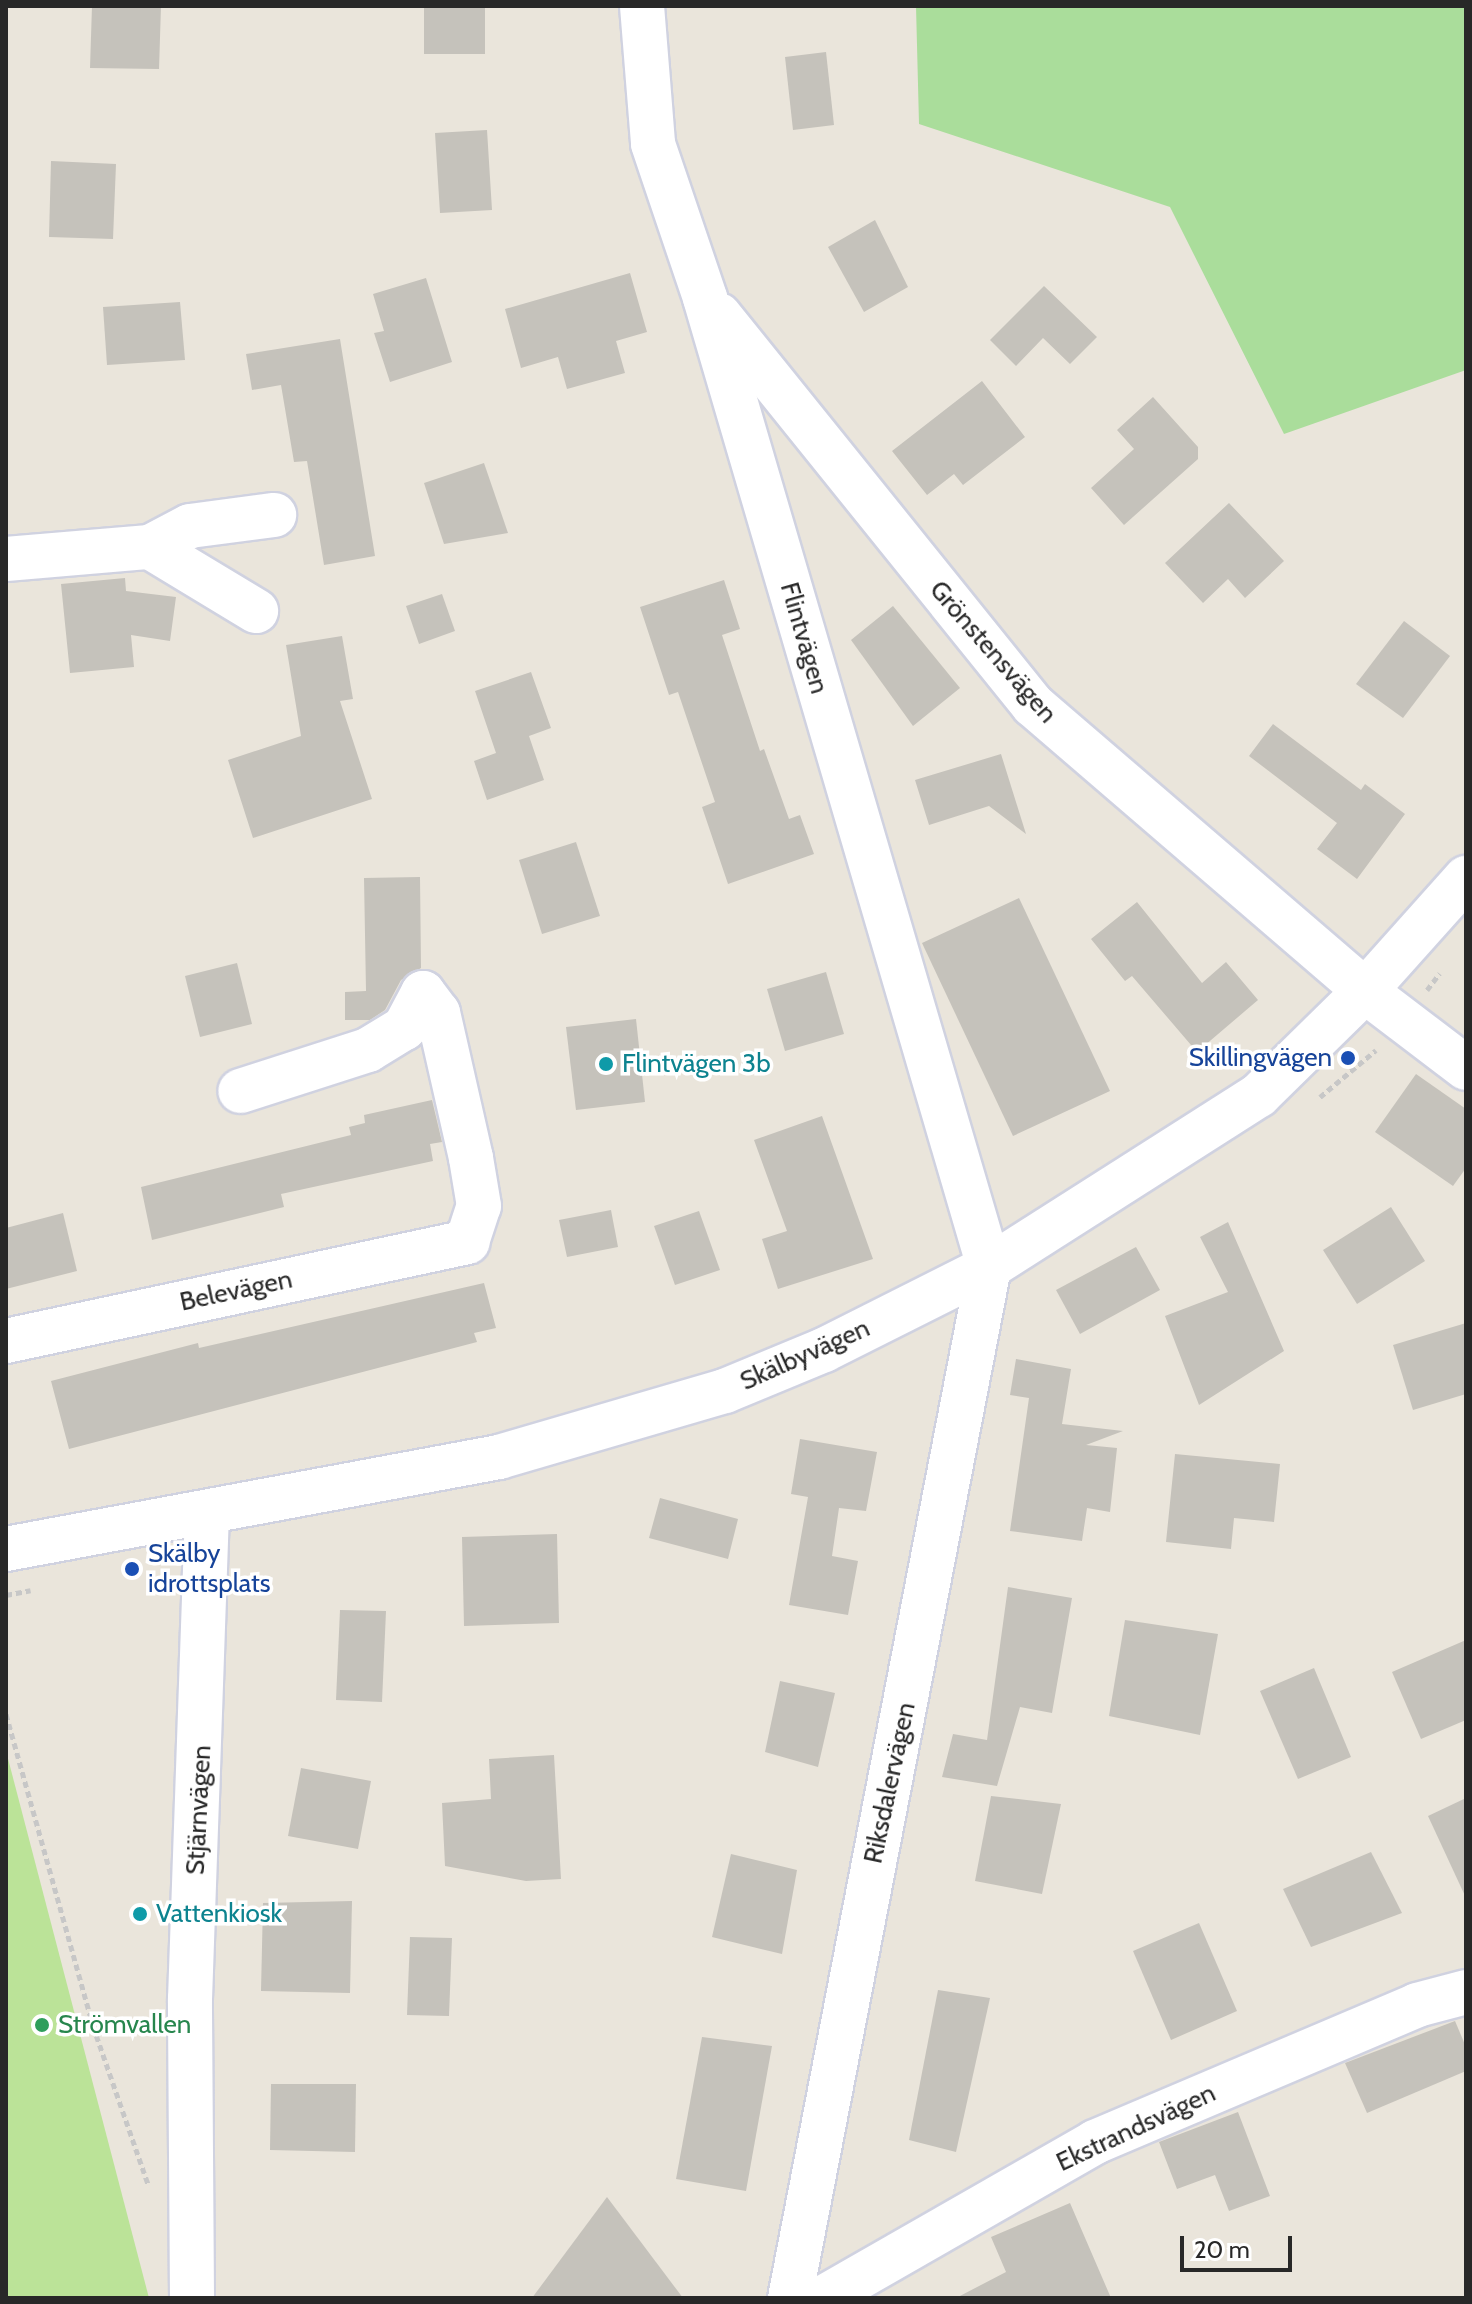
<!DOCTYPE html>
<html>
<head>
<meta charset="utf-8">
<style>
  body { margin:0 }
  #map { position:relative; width:1472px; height:2304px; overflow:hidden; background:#eae5db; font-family:Cabin,sans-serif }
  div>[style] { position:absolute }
  .green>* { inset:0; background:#aadd9b }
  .pitch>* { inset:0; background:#bbe398 }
  .building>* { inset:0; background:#c5c2bb }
  .path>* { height:5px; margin-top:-2.5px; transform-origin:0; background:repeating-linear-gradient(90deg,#c7c7c7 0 6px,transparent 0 10px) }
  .roads { filter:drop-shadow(2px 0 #d0d2e0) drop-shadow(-2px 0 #d0d2e0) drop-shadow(0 2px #d0d2e0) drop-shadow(0 -2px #d0d2e0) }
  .minor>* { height:44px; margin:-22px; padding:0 22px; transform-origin:22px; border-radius:22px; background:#fff }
  .dots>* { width:22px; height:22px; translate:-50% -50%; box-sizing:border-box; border:4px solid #fff; border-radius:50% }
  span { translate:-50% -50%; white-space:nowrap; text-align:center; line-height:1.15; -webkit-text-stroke:7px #fff; paint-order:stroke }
  .street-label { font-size:26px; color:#282828 }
  .transit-label { font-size:26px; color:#164399 }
  .right { translate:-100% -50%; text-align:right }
  .left { translate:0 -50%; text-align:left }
  .culture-label { font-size:26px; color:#0d838f }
  .leisure-label { font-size:26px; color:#27864d }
  .frame { position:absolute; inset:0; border:8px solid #282828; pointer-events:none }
  .scale { position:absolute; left:1180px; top:2236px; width:112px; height:36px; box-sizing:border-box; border:4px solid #282828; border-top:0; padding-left:10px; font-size:24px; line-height:28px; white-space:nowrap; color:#282828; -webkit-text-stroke:6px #fff; paint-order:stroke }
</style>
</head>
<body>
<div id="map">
  <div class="green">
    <i style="clip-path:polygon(916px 6px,1466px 6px,1466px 370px,1284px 434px,1170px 207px,919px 124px)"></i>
  </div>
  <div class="pitch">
    <i style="clip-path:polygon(6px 1751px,149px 2298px,6px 2298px)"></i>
  </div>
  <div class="building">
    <i style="clip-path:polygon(92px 6px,161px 6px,159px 69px,90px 68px)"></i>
    <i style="clip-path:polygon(424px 6px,485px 6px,485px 54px,424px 54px)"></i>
    <i style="clip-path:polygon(826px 52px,834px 125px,793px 130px,785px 57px)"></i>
    <i style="clip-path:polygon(487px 130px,492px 210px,440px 213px,435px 133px)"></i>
    <i style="clip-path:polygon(51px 161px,116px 164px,113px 239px,49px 237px)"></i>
    <i style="clip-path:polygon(875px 220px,908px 287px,864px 312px,828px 247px)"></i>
    <i style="clip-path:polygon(630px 273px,647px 332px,616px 341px,625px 373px,567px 389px,558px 357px,521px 368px,505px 309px)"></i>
    <i style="clip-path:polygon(426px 278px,452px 362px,390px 382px,374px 333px,384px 331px,373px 294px)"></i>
    <i style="clip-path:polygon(1044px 286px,1097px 337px,1070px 364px,1043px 338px,1016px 366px,990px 340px)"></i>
    <i style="clip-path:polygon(180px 302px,185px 360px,107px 365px,103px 307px)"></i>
    <i style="clip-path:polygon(340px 339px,375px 556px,324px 565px,307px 461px,294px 462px,281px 385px,252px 390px,246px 354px)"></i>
    <i style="clip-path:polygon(982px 381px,1025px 437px,963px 485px,954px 474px,927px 495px,892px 451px)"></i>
    <i style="clip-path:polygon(1153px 397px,1198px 447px,1198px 459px,1124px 525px,1091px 488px,1134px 449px,1117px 430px)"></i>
    <i style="clip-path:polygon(484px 463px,508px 533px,444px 544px,424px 483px)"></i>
    <i style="clip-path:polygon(1229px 503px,1284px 561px,1245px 598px,1228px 579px,1203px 603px,1165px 563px)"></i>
    <i style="clip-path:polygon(125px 578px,126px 591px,176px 597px,170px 641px,131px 635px,134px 667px,70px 673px,61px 584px)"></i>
    <i style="clip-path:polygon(724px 580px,740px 629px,722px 635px,760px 751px,764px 749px,789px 819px,800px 815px,814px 854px,728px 884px,702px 807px,715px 802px,678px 692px,669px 695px,640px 607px)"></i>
    <i style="clip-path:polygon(442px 594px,455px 631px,419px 644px,406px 606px)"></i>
    <i style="clip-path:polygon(893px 606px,960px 688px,913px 726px,851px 640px)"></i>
    <i style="clip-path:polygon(1404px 621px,1450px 656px,1403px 718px,1356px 684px)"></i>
    <i style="clip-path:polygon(342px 636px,353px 699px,340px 701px,372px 799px,253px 838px,228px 760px,301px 736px,286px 645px)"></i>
    <i style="clip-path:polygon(531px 672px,551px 728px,529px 736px,544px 780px,487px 800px,474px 761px,496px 753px,475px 691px)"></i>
    <i style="clip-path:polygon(1273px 724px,1361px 790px,1365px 784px,1405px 814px,1357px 879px,1317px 849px,1337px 823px,1249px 756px)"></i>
    <i style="clip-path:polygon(1001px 754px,1026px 834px,989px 806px,929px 825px,915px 780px)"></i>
    <i style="clip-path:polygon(576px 842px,600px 916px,542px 934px,519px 860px)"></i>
    <i style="clip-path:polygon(420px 877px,421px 968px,401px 980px,385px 1010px,370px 1020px,345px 1020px,345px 992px,366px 991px,364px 878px)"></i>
    <i style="clip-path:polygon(1019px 898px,1110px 1091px,1013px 1136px,922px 943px)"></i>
    <i style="clip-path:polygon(1137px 902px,1202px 983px,1226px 962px,1258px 1000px,1197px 1052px,1132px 976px,1125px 981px,1091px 939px)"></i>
    <i style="clip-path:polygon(237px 963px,252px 1024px,200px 1037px,185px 976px)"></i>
    <i style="clip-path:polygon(826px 972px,844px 1034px,785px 1051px,767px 989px)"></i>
    <i style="clip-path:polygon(636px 1019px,645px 1102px,576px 1110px,566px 1027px)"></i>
    <i style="clip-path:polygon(1416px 1074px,1466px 1109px,1466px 1168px,1453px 1186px,1375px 1132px)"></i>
    <i style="clip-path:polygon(432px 1100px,442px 1142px,430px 1144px,433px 1161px,281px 1194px,284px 1207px,152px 1240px,141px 1187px,351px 1135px,349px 1127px,365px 1123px,364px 1115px)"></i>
    <i style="clip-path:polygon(822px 1116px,873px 1259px,778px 1289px,762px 1239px,787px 1231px,754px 1140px)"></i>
    <i style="clip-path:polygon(1391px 1207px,1425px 1261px,1357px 1304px,1323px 1250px)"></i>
    <i style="clip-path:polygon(611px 1210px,618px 1247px,567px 1257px,559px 1220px)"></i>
    <i style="clip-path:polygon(699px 1211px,720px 1270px,675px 1285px,654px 1226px)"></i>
    <i style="clip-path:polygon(63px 1213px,77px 1271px,6px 1289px,6px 1228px)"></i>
    <i style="clip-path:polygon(1228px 1222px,1284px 1351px,1199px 1405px,1165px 1316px,1228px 1292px,1200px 1237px)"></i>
    <i style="clip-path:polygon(1136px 1247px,1160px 1290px,1080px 1334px,1056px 1290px)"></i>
    <i style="clip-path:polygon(484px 1283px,496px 1328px,474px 1333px,477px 1342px,69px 1449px,51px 1381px,198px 1343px,199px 1348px)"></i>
    <i style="clip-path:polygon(1466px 1323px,1466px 1394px,1413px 1410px,1393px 1345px)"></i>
    <i style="clip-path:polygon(1016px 1359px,1071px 1369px,1062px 1424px,1123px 1431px,1086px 1445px,1117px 1448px,1110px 1512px,1087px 1508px,1082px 1541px,1010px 1531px,1029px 1398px,1010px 1395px)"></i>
    <i style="clip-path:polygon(800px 1439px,877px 1452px,866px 1511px,839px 1508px,832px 1556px,858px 1561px,848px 1615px,789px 1605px,808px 1497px,791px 1494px)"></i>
    <i style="clip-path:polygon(1175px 1454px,1280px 1464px,1274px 1522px,1234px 1518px,1231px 1549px,1166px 1542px)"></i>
    <i style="clip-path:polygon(660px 1498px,738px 1519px,728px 1559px,649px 1538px)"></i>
    <i style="clip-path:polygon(557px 1534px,559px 1623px,464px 1626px,462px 1537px)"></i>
    <i style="clip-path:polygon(1008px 1587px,1072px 1598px,1052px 1713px,1020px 1707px,997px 1786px,942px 1777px,953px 1734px,987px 1740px)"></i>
    <i style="clip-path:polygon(340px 1610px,386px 1611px,382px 1702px,336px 1700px)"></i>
    <i style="clip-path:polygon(1125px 1620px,1218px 1634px,1200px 1735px,1109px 1716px)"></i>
    <i style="clip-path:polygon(1466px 1640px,1466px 1720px,1421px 1739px,1392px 1672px)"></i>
    <i style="clip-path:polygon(1314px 1668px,1351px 1757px,1298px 1779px,1260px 1691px)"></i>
    <i style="clip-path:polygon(780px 1681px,835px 1693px,818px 1767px,765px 1752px)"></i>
    <i style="clip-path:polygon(554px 1755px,561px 1879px,526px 1881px,445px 1866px,442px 1803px,491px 1799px,489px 1759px)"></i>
    <i style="clip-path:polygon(301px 1768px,371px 1781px,358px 1849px,288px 1836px)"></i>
    <i style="clip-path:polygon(991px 1796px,1061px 1804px,1042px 1894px,975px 1881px)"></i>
    <i style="clip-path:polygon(1466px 1798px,1466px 1898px,1428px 1816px)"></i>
    <i style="clip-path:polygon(1371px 1852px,1402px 1913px,1311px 1947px,1283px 1889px)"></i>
    <i style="clip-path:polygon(731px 1854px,797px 1870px,782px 1954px,712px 1937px)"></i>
    <i style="clip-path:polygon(352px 1901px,350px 1993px,261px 1991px,263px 1903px)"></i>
    <i style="clip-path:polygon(1199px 1923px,1237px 2011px,1171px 2040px,1133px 1951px)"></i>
    <i style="clip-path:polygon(410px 1937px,452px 1938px,449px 2016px,407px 2015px)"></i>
    <i style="clip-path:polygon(938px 1990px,990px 1998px,956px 2152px,909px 2140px)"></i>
    <i style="clip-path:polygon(1455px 2021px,1466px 2047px,1466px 2071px,1367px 2113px,1345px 2063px)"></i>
    <i style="clip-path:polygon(702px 2037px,772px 2046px,746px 2191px,676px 2179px)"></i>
    <i style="clip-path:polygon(271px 2084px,356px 2084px,355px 2152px,270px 2150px)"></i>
    <i style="clip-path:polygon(1238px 2112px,1270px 2196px,1229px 2211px,1215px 2175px,1177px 2189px,1159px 2142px)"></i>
    <i style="clip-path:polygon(607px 2197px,683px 2298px,532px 2298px)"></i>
    <i style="clip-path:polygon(1070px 2203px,1111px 2298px,956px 2298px,1006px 2272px,991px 2237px)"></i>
  </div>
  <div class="path">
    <i style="left:1427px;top:990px;width:21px;rotate:-53deg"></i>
    <i style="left:1320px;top:1097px;width:73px;rotate:-40deg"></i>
    <i style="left:6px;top:1595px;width:25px;rotate:-11deg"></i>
    <i style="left:6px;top:1714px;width:324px;rotate:74.4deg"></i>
    <i style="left:93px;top:2026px;width:167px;rotate:70.8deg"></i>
  </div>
  <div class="roads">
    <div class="minor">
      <i style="left:642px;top:6px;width:138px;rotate:85.4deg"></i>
      <i style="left:653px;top:144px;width:163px;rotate:71.3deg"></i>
      <i style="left:705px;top:298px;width:1010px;rotate:73.66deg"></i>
      <i style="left:989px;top:1267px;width:1050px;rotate:100.92deg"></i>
      <i style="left:719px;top:315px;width:501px;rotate:51.16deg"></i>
      <i style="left:1033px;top:705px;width:438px;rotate:40.7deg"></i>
      <i style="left:1365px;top:991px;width:127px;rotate:37.3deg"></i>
      <i style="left:150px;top:547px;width:124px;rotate:31.1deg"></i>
      <i style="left:6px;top:559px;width:144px;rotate:-4.8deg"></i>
      <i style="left:150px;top:547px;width:45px;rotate:-27.7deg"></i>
      <i style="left:190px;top:526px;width:85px;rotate:-7.5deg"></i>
      <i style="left:6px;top:1341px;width:472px;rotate:-12.1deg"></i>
      <i style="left:467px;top:1242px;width:38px;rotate:-72deg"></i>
      <i style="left:479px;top:1206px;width:49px;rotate:-99.5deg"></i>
      <i style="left:471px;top:1158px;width:149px;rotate:-102.8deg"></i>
      <i style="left:438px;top:1013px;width:25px;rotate:-127deg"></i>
      <i style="left:423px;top:993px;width:40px;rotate:118deg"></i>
      <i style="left:404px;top:1028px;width:42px;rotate:148.6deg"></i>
      <i style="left:368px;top:1050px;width:134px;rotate:162.2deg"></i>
      <i style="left:6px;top:1549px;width:502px;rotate:-10.57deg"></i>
      <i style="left:499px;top:1457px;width:235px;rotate:-16.3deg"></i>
      <i style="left:725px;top:1391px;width:107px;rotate:-22.5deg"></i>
      <i style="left:824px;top:1350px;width:185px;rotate:-26.7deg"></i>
      <i style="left:989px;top:1267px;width:320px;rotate:-32.5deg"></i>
      <i style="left:1259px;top:1095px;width:148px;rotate:-44.5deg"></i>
      <i style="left:1365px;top:991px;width:152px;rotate:-48.2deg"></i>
      <i style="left:192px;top:2298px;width:299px;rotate:-90.4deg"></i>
      <i style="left:190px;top:1999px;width:484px;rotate:-88deg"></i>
      <i style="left:823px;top:2298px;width:314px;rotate:-29.8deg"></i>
      <i style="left:1095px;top:2142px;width:350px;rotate:-23deg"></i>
      <i style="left:1417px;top:2005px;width:51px;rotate:-14.9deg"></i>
    </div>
  </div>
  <div class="dots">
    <i style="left:1348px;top:1058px;background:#1a4fb4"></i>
    <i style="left:606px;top:1064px;background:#0f9aa8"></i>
    <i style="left:132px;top:1569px;background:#1a4fb4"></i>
    <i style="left:140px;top:1914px;background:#0f9aa8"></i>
    <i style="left:42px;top:2025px;background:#2e9e5b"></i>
  </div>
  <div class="street-label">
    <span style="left:804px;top:638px;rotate:74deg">Flintvägen</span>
    <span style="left:993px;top:652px;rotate:49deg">Grönstensvägen</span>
    <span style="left:236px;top:1291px;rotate:-12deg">Belevägen</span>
    <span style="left:805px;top:1355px;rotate:-24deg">Skälbyvägen</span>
    <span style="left:890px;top:1783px;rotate:-78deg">Riksdalervägen</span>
    <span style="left:199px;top:1810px;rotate:-87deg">Stjärnvägen</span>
    <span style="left:1136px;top:2128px;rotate:-25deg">Ekstrandsvägen</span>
  </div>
  <div class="transit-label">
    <span class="right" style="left:1332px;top:1058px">Skillingvägen</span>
    <span class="left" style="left:148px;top:1569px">Skälby<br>idrottsplats</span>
  </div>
  <div class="culture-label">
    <span class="left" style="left:622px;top:1064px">Flintvägen 3b</span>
    <span class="left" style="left:156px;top:1914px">Vattenkiosk</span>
  </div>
  <div class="leisure-label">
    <span class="left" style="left:58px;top:2025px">Strömvallen</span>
  </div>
  <div class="frame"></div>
  <div class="scale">20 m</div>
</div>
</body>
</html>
